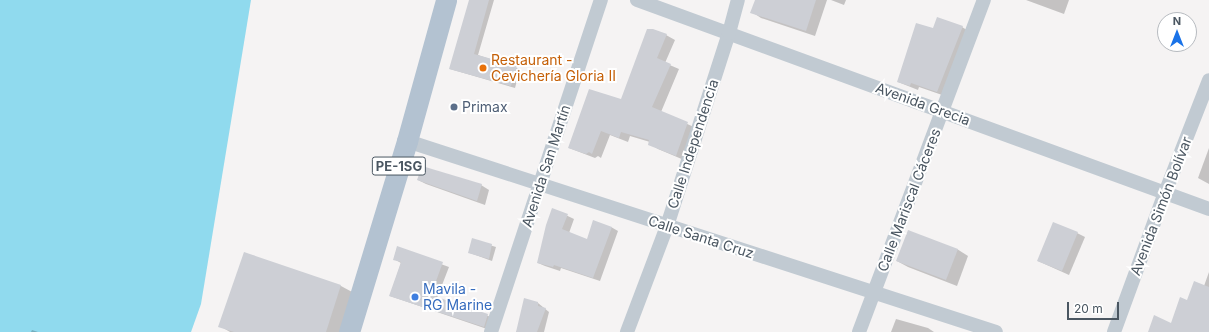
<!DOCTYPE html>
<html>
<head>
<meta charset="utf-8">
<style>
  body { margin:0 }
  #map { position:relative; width:1209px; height:332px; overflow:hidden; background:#f5f3f3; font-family:Inter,sans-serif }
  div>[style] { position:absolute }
  .water>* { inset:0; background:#90daee }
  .shadow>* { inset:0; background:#0003 }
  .building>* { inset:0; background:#cdcfd5 }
  .minor>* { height:14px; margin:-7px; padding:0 7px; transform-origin:7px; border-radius:7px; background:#c1cad2 }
  .primary>* { height:21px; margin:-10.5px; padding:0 10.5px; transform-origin:10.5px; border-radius:10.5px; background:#b3c2d1 }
  .dots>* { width:11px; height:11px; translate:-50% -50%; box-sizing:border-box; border:2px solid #fff; border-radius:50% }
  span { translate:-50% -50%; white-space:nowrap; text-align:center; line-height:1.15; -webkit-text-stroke:4px #fff; paint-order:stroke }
  .shield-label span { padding:1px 3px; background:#fff; border:1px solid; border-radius:3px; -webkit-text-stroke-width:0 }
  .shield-label { font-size:13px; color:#4a5661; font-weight:700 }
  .food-label { font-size:14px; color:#c56008 }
  .left { translate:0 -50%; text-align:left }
  .street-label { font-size:14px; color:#4a5661 }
  .service-label { font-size:14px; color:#4e5e75 }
  .shop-label { font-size:14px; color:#366cbe }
  .north { position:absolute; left:1157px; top:12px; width:40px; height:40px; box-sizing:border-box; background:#fff; border:1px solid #b7bbc0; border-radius:50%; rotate:0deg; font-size:11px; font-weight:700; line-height:16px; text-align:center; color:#4a5661 }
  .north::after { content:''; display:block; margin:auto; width:14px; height:18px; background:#1a73e8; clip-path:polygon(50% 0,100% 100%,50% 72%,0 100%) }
  .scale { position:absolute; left:1067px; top:302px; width:52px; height:18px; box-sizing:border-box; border:2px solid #4a5661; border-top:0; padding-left:5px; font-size:12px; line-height:14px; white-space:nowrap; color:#4a5661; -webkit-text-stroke:3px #fff; paint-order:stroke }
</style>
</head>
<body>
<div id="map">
  <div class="water">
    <i style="clip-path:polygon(0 0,251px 0,201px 304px,191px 332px,0 332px)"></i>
  </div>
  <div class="shadow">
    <i style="clip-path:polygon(470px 0,494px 0,478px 55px,520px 69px,515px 88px,450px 69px)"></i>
    <i style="clip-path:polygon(756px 0,827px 0,815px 36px,761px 18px,752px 12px)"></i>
    <i style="clip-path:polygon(831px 0,846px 0,844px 5px)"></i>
    <i style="clip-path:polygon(1026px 0,1069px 0,1064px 14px)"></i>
    <i style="clip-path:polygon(962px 27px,970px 32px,945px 96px,919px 87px,918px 90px,898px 82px)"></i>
    <i style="clip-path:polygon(666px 35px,675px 40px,665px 63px,679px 69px,661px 112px,696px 128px,684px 160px,658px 149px,650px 144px,650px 142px,630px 136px,628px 142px,610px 135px,601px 158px,598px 156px,595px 158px,569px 148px,621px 100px)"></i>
    <i style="clip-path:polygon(1209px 148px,1209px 184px,1198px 178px)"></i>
    <i style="clip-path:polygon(418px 180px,481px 185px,489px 190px,485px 205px,426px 184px)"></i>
    <i style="clip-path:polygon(553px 209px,574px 219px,569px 233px,587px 240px,611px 227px,618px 231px,600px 281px,561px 268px,560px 271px,545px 266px,538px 263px)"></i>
    <i style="clip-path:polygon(1077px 233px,1085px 237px,1069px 275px,1038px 261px)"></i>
    <i style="clip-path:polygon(473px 240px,496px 247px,492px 261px,470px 253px)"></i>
    <i style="clip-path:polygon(397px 248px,449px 267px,437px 298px,494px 318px,490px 330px,390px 296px,401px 263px,394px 259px)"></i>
    <i style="clip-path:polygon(957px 249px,968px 256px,957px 286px,908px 267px,897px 261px)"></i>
    <i style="clip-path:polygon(244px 254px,341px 286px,354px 293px,341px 332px,230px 332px,220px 326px)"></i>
    <i style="clip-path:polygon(1209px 272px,1209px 332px,1149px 332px,1171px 324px,1188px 301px,1204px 286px)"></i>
    <i style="clip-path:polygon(538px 303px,549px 312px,544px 332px,516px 332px)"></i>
    <i style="clip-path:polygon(896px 319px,928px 328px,934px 332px,891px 332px)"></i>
    <i style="clip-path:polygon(32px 330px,38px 332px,31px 332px)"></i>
  </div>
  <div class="building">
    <i style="clip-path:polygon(469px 0,489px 0,474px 54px,517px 66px,511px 86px,449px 69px)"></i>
    <i style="clip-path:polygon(755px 0,816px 0,806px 31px,750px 13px)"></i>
    <i style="clip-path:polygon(937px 17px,963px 26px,937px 92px,911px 83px,910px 86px,897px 82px,916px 23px,933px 28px)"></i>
    <i style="clip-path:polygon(647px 29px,653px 29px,667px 34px,657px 58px,671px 64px,652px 107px,688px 122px,676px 156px,648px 145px,649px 140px,621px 132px,619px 138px,601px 131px,592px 154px,589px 152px,586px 154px,568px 148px,589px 89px,621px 99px)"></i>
    <i style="clip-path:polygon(422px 166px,482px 184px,477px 201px,417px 180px)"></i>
    <i style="clip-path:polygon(552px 208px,568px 214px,562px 229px,587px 239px,593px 220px,612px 227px,593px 278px,554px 265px,553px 267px,537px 263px,546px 225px)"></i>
    <i style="clip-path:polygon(1053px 222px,1078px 232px,1062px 271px,1037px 261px)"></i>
    <i style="clip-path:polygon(908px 230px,958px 249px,946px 280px,896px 261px)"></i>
    <i style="clip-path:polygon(472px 238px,492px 244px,489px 259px,468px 253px)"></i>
    <i style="clip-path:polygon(397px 246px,443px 262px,431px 295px,488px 314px,484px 327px,389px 296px,401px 262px,393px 260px)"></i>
    <i style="clip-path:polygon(244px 252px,341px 285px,326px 332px,234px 332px,218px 327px)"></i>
    <i style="clip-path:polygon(1194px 281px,1209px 287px,1209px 332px,1148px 332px,1154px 315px,1171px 323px,1180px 297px,1187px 300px)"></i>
    <i style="clip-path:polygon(524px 298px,538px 302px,538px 306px,546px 308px,537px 332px,516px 332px)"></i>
  </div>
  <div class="minor">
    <i style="left:637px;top:0;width:609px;rotate:20.07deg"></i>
    <i style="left:407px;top:141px;width:619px;rotate:17.97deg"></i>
    <i style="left:491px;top:332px;width:350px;rotate:-71.7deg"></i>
    <i style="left:627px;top:332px;width:113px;rotate:-69.3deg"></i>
    <i style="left:667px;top:226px;width:203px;rotate:-72.2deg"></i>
    <i style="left:729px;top:33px;width:34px;rotate:-75deg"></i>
    <i style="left:859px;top:332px;width:355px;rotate:-69.4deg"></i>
    <i style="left:1114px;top:332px;width:148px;rotate:-69.9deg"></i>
    <i style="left:1165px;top:193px;width:121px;rotate:-68.7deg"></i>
  </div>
  <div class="primary">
    <i style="left:349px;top:332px;width:200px;rotate:-73.1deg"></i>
    <i style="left:407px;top:141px;width:146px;rotate:-74.5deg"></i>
  </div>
  <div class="dots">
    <i style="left:483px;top:68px;background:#e8710a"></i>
    <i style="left:454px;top:107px;background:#5c6f8a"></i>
    <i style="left:415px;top:297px;background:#3f7fe0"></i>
  </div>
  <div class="shield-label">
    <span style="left:399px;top:166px">PE-1SG</span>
  </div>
  <div class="food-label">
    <span class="left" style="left:491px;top:68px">Restaurant -<br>Cevichería Gloria II</span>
  </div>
  <div class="street-label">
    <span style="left:923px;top:104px;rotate:20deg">Avenida Grecia</span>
    <span style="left:693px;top:144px;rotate:-72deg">Calle Independencia</span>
    <span style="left:546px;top:166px;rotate:-72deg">Avenida San Martín</span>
    <span style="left:909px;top:200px;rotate:-69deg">Calle Mariscal Cáceres</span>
    <span style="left:1161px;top:206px;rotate:-69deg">Avenida Simón Bolívar</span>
    <span style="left:701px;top:237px;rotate:18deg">Calle Santa Cruz</span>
  </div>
  <div class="service-label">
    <span class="left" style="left:462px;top:107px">Primax</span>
  </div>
  <div class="shop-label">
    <span class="left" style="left:423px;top:297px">Mavila -<br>RG Marine</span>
  </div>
  <div class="north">N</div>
  <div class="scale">20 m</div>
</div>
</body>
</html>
